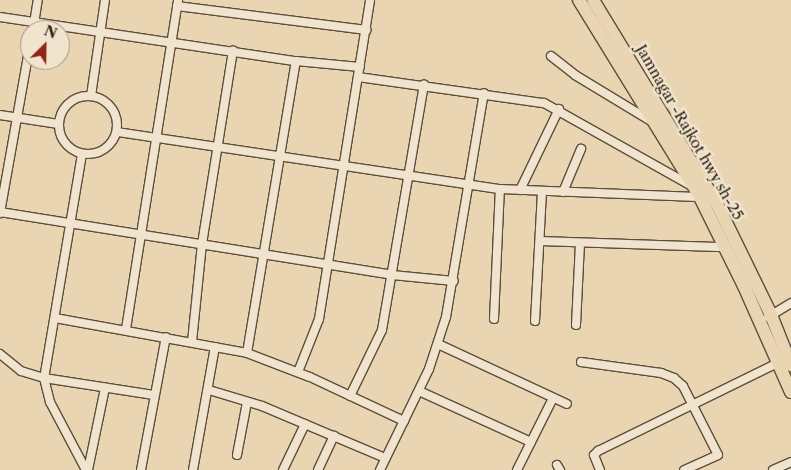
<!DOCTYPE html>
<html>
<head>
<meta charset="utf-8">
<style>
  body { margin:0 }
  #map { position:relative; width:791px; height:470px; overflow:hidden; background:#ead5b3; font-family:"Libre Caslon Text",serif }
  div>[style] { position:absolute }
  .roads { filter:drop-shadow(1px 0 #5c4e3c) drop-shadow(-1px 0 #5c4e3c) drop-shadow(0 1px #5c4e3c) drop-shadow(0 -1px #5c4e3c) }
  .street>* { height:8px; margin:-4px; padding:0 4px; transform-origin:4px; border-radius:4px; background:#f1e4ce }
  .street>.ring { margin:-4px; padding:0; box-sizing:content-box; background:none; border:8px solid #f1e4ce; border-radius:50% }
  .primary>* { height:12px; margin:-6px; padding:0 6px; transform-origin:6px; border-radius:6px; background:#ead5b3 }
  span { translate:-50% -50%; white-space:nowrap; text-align:center; line-height:1.15; -webkit-text-stroke:5px #f1e4ce; paint-order:stroke }
  .street-label { font-size:15px; color:#2c2114 }
  .north { position:absolute; left:20px; top:20px; width:50px; height:50px; box-sizing:border-box; background:#f1e4ce; border:1px solid #a29684; border-radius:50%; rotate:23deg; font-size:14px; font-weight:700; line-height:20px; text-align:center; color:#2c2114 }
  .north::after { content:''; display:block; margin:auto; width:18px; height:22px; background:#8f2418; clip-path:polygon(50% 0,100% 100%,50% 72%,0 100%) }
</style>
</head>
<body>
<div id="map">
  <div class="roads">
    <div class="street">
      <i style="left:177px;top:6px;width:191px;rotate:7.2deg"></i>
      <i style="left:0;top:17px;width:299px;rotate:8.5deg"></i>
      <i style="left:296px;top:61px;width:64px;rotate:5.4deg"></i>
      <i style="left:33px;top:30px;width:30px;rotate:-81deg"></i>
      <i style="left:551px;top:56px;width:31px;rotate:38deg"></i>
      <i style="left:575px;top:75px;width:89px;rotate:31.2deg"></i>
      <i style="left:358px;top:77px;width:188px;rotate:8deg"></i>
      <i style="left:544px;top:103px;width:167px;rotate:29.3deg"></i>
      <i class="ring" style="left:59px;top:96px;width:50px;height:50px"></i>
      <i style="left:91px;top:96px;width:97px;rotate:-81.7deg"></i>
      <i style="left:0;top:115px;width:59px;rotate:8.8deg"></i>
      <i style="left:117px;top:132px;width:387px;rotate:8.5deg"></i>
      <i style="left:500px;top:189px;width:203px;rotate:2.3deg"></i>
      <i style="left:82px;top:154px;width:227px;rotate:99.6deg"></i>
      <i style="left:44px;top:378px;width:25px;rotate:76deg"></i>
      <i style="left:50px;top:402px;width:77px;rotate:62.1deg"></i>
      <i style="left:520px;top:190px;width:90px;rotate:-64.3deg"></i>
      <i style="left:563px;top:192px;width:47px;rotate:-67.3deg"></i>
      <i style="left:0;top:212px;width:397px;rotate:9.1deg"></i>
      <i style="left:392px;top:275px;width:62px;rotate:5.5deg"></i>
      <i style="left:0;top:213px;width:172px;rotate:-79.9deg"></i>
      <i style="left:540px;top:241px;width:185px;rotate:1.9deg"></i>
      <i style="left:768px;top:317px;width:27px;rotate:-31deg"></i>
      <i style="left:55px;top:318px;width:195px;rotate:10.3deg"></i>
      <i style="left:247px;top:353px;width:67px;rotate:20.9deg"></i>
      <i style="left:310px;top:377px;width:104px;rotate:25.1deg"></i>
      <i style="left:494px;top:319px;width:130px;rotate:-87.4deg"></i>
      <i style="left:535px;top:321px;width:129px;rotate:-86.9deg"></i>
      <i style="left:576px;top:325px;width:82px;rotate:-87.2deg"></i>
      <i style="left:126px;top:329px;width:333px;rotate:-81deg"></i>
      <i style="left:192px;top:342px;width:99px;rotate:-84.2deg"></i>
      <i style="left:202px;top:244px;width:196px;rotate:-80.9deg"></i>
      <i style="left:438px;top:344px;width:142px;rotate:24.9deg"></i>
      <i style="left:247px;top:353px;width:296px;rotate:-80.5deg"></i>
      <i style="left:0;top:354px;width:27px;rotate:39deg"></i>
      <i style="left:21px;top:371px;width:24px;rotate:17deg"></i>
      <i style="left:44px;top:378px;width:111px;rotate:8.8deg"></i>
      <i style="left:581px;top:362px;width:81px;rotate:7.8deg"></i>
      <i style="left:661px;top:373px;width:14px;rotate:21deg"></i>
      <i style="left:674px;top:378px;width:12px;rotate:42deg"></i>
      <i style="left:683px;top:386px;width:77px;rotate:63.1deg"></i>
      <i style="left:718px;top:455px;width:37px;rotate:156deg"></i>
      <i style="left:298px;top:372px;width:57px;rotate:-68.4deg"></i>
      <i style="left:319px;top:319px;width:323px;rotate:-80.9deg"></i>
      <i style="left:209px;top:390px;width:55px;rotate:16.8deg"></i>
      <i style="left:262px;top:406px;width:134px;rotate:22.9deg"></i>
      <i style="left:419px;top:391px;width:123px;rotate:24.5deg"></i>
      <i style="left:350px;top:396px;width:73px;rotate:-64.1deg"></i>
      <i style="left:382px;top:330px;width:249px;rotate:-80.3deg"></i>
      <i style="left:237px;top:455px;width:54px;rotate:-79.3deg"></i>
      <i style="left:557px;top:465px;width:6px;rotate:59deg"></i>
      <i style="left:88px;top:470px;width:84px;rotate:-78.3deg"></i>
      <i style="left:141px;top:470px;width:135px;rotate:-79.4deg"></i>
      <i style="left:193px;top:470px;width:125px;rotate:-79.9deg"></i>
      <i style="left:283px;top:470px;width:51px;rotate:-64.4deg"></i>
      <i style="left:318px;top:470px;width:38px;rotate:-65deg"></i>
      <i style="left:380px;top:470px;width:112px;rotate:-64.1deg"></i>
      <i style="left:429px;top:369px;width:55px;rotate:-71.9deg"></i>
      <i style="left:446px;top:317px;width:227px;rotate:-80.4deg"></i>
      <i style="left:517px;top:470px;width:80px;rotate:-63.4deg"></i>
      <i style="left:600px;top:470px;width:16px;rotate:-112deg"></i>
      <i style="left:594px;top:455px;width:6px;rotate:-45deg"></i>
      <i style="left:598px;top:451px;width:200px;rotate:-26.1deg"></i>
      <i style="left:773px;top:470px;width:20px;rotate:-24deg"></i>
    </div>
    <div class="primary">
      <i style="left:579px;top:0;width:231px;rotate:58.4deg"></i>
      <i style="left:700px;top:197px;width:99px;rotate:63.7deg"></i>
      <i style="left:744px;top:286px;width:116px;rotate:66.1deg"></i>
      <i style="left:593px;top:0;width:237px;rotate:58.7deg"></i>
      <i style="left:716px;top:202px;width:126px;rotate:64deg"></i>
      <i style="left:771px;top:315px;width:54px;rotate:68.2deg"></i>
    </div>
  </div>
  <div class="street-label">
    <span style="left:690px;top:132px;rotate:60deg">Jamnagar -Rajkot hwy sh-25</span>
  </div>
  <div class="north">N</div>
</div>
</body>
</html>
